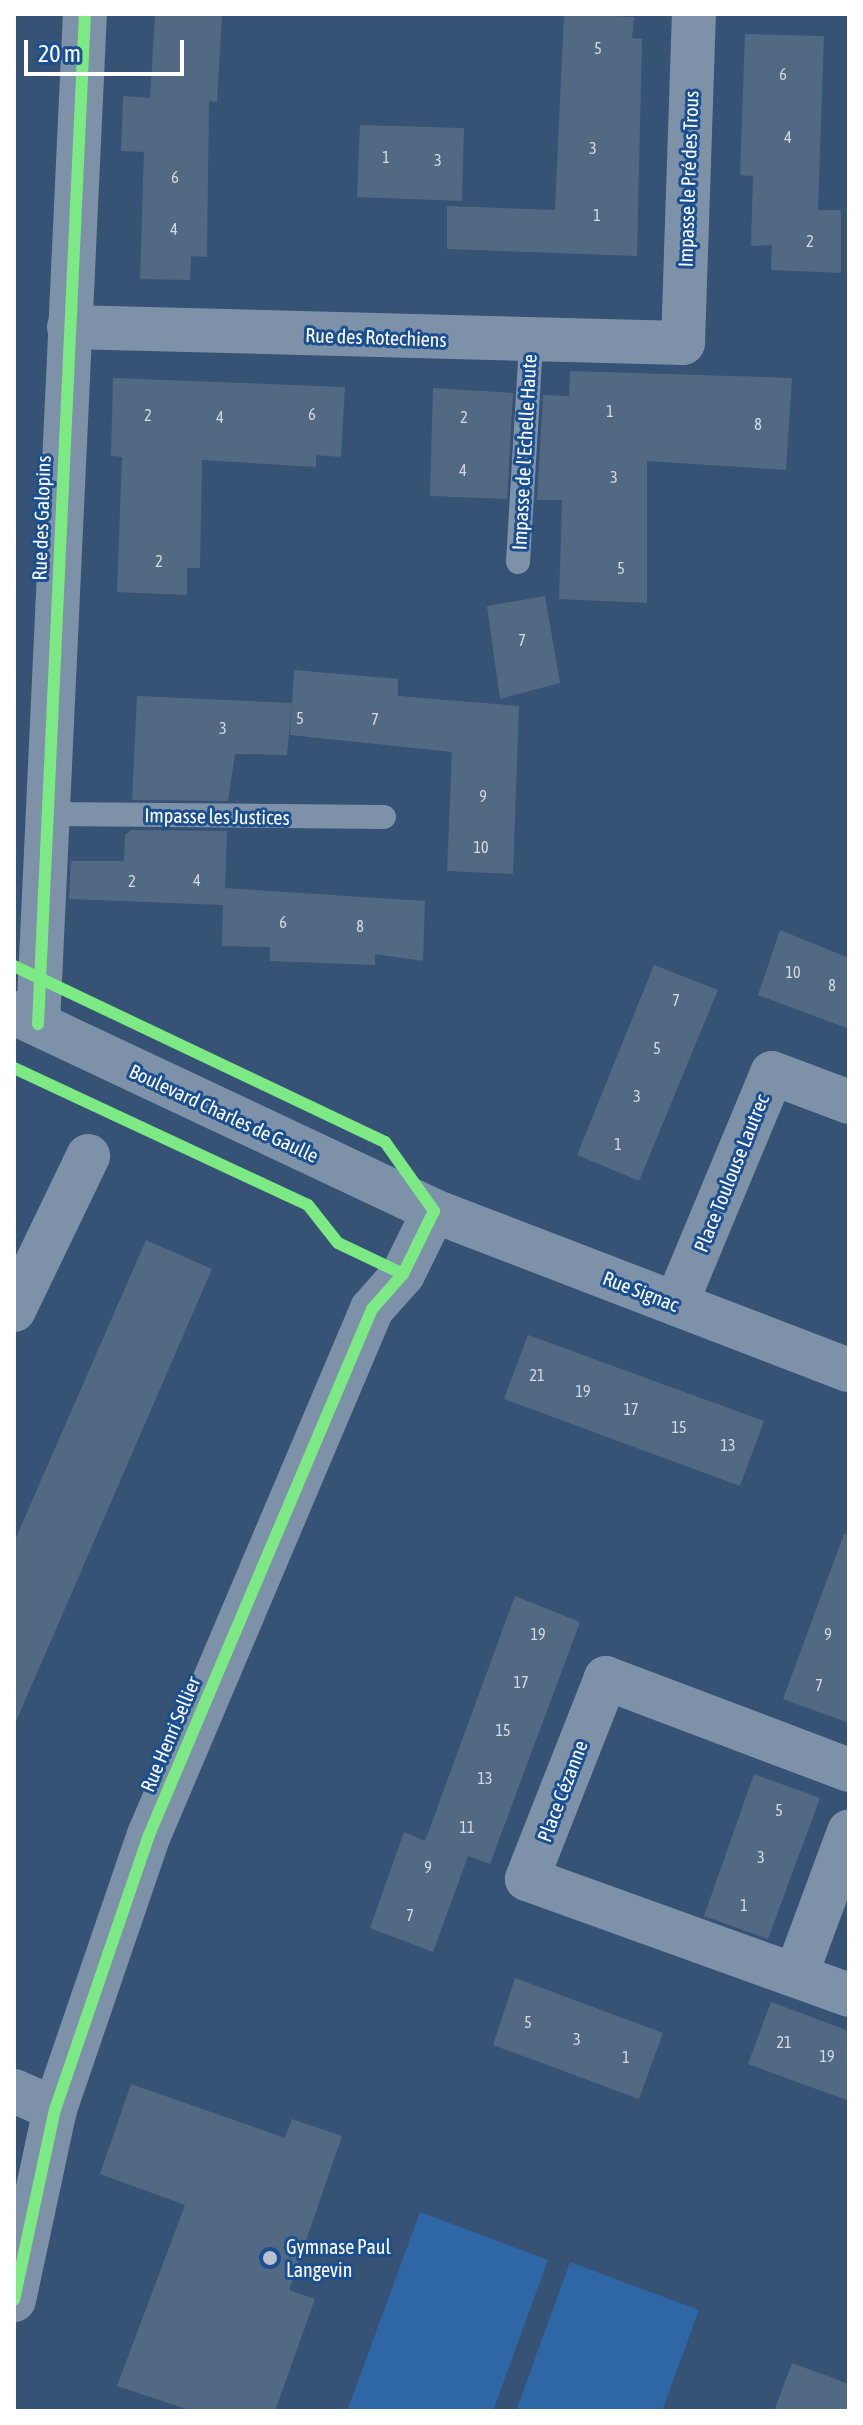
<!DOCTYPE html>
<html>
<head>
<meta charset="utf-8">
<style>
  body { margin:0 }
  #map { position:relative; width:863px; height:2425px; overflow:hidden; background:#365274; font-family:"Asap Condensed",sans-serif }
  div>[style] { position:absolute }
  .green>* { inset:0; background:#2f66a5 }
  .building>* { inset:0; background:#526984 }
  .service>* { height:24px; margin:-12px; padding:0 12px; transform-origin:12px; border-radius:12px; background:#7d92a8 }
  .minor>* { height:44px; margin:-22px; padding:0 22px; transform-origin:22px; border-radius:22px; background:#7d92a8 }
  .cycleway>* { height:12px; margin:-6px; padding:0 6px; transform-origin:6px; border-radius:6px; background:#7ce984 }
  .dots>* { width:22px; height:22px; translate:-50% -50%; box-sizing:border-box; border:4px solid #1b4f8f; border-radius:50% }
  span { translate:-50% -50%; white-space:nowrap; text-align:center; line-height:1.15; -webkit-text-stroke:6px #1b4f8f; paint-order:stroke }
  .number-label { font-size:16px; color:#d4dae0 }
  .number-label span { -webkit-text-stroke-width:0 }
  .street-label { font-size:20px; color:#fff }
  .poi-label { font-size:20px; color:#fff }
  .left { translate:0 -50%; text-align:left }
  .frame { position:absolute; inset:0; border:16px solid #fff; pointer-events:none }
  .scale { position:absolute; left:24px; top:40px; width:160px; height:36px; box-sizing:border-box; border:4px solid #fff; border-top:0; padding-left:10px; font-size:24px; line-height:28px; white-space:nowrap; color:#fff; -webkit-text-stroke:6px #1b4f8f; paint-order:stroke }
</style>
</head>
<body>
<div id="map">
  <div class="green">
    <i style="clip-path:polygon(420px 2212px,548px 2260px,493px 2411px,347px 2411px)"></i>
    <i style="clip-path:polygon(570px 2262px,699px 2310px,662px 2411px,516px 2411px)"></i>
  </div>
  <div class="building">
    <i style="clip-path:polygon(155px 14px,222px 14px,217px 102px,209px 101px,207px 257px,191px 256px,190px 280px,140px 279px,144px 152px,121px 151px,123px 96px,150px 98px)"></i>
    <i style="clip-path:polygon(564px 14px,634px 17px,632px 38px,642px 39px,637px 256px,447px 249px,447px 206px,555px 210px)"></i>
    <i style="clip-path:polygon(745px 34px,824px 36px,818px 210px,841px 210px,841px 273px,771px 270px,772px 245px,751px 246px,753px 176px,740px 175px)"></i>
    <i style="clip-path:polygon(360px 125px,464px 128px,462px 201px,357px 197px)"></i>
    <i style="clip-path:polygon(570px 371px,792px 378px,786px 470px,647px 461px,647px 603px,559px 599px,562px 500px,537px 500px,543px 395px,569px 396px)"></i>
    <i style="clip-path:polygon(113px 378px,345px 387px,341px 457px,316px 455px,316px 467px,202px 460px,200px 568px,187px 568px,187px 595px,117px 592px,122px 457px,111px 456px)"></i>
    <i style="clip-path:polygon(433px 388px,513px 393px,507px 499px,430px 496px)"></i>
    <i style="clip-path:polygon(545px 596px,560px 683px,500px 699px,487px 606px)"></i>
    <i style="clip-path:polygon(294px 670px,398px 679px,398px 696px,519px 706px,513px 874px,447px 871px,452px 752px,290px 735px)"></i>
    <i style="clip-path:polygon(137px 696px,292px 703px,287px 755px,235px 754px,228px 801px,132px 800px)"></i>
    <i style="clip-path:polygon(131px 830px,227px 831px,225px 888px,425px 901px,423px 961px,375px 954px,375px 965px,270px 961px,270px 947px,222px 946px,223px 905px,69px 899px,71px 861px,124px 861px,125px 835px)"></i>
    <i style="clip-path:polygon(780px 930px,849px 958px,849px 1029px,758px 995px)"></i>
    <i style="clip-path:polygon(654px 965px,718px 990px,639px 1181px,577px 1155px)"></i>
    <i style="clip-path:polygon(146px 1240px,212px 1269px,14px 1726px,14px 1542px)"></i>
    <i style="clip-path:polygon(528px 1335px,764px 1421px,740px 1486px,504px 1399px)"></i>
    <i style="clip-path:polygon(844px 1534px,849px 1535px,849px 1723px,783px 1699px)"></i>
    <i style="clip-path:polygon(515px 1596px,580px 1622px,490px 1864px,468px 1856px,433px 1952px,370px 1928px,404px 1832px,425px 1841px)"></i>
    <i style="clip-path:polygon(754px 1774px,820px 1798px,768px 1939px,704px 1916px)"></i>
    <i style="clip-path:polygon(515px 1978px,663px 2033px,639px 2099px,493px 2045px)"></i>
    <i style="clip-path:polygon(771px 2002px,849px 2031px,849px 2101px,748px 2064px)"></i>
    <i style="clip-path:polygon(131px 2084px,285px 2138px,292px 2119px,342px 2136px,289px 2290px,315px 2299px,275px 2411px,192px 2411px,117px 2386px,185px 2205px,100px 2174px)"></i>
    <i style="clip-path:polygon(792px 2363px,849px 2384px,849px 2411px,774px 2411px)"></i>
  </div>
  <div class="service">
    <i style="left:518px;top:562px;width:220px;rotate:-86.6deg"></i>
    <i style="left:50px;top:814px;width:334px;rotate:0.5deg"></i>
  </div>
  <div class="minor">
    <i style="left:69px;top:327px;width:614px;rotate:1.49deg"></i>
    <i style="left:683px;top:343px;width:329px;rotate:-88.1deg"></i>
    <i style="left:14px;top:1013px;width:464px;rotate:25.2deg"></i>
    <i style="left:434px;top:1211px;width:444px;rotate:21deg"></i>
    <i style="left:38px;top:1024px;width:1011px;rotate:-87.34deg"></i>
    <i style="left:676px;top:1304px;width:250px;rotate:-67.4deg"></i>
    <i style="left:772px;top:1073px;width:82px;rotate:20.6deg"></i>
    <i style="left:14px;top:1310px;width:171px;rotate:-64.3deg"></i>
    <i style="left:849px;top:1770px;width:260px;rotate:-159.3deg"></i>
    <i style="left:606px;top:1678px;width:216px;rotate:111.5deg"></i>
    <i style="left:527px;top:1879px;width:342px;rotate:19.8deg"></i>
    <i style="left:796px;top:1975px;width:153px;rotate:-69.7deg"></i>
    <i style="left:14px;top:2091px;width:45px;rotate:23.7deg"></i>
    <i style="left:14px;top:2300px;width:195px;rotate:-77.9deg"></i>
    <i style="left:55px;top:2109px;width:290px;rotate:-71.1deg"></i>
    <i style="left:149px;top:1835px;width:571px;rotate:-67.03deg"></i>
    <i style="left:372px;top:1309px;width:47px;rotate:-48.5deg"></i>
    <i style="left:403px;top:1274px;width:70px;rotate:-63.8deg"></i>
  </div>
  <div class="cycleway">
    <i style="left:14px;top:966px;width:411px;rotate:25.4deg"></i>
    <i style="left:385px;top:1142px;width:85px;rotate:54.6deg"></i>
    <i style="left:434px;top:1211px;width:70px;rotate:116.2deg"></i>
    <i style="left:403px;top:1274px;width:47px;rotate:131.5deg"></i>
    <i style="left:372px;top:1309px;width:571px;rotate:112.97deg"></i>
    <i style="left:149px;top:1835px;width:290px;rotate:108.9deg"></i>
    <i style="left:55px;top:2109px;width:195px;rotate:102.1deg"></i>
    <i style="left:38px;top:1024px;width:1011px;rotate:-87.34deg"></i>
    <i style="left:14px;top:1068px;width:324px;rotate:25deg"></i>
    <i style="left:308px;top:1205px;width:48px;rotate:51.7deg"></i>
    <i style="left:338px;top:1243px;width:72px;rotate:25.5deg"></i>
  </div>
  <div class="dots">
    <i style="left:270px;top:2258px;background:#b9c2ce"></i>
  </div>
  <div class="number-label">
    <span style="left:598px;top:48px">5</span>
    <span style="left:783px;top:74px">6</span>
    <span style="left:788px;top:137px">4</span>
    <span style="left:593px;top:148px">3</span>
    <span style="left:386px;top:157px">1</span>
    <span style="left:438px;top:160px">3</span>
    <span style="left:175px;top:177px">6</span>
    <span style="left:597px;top:215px">1</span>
    <span style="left:174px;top:229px">4</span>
    <span style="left:810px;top:241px">2</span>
    <span style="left:610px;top:411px">1</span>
    <span style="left:312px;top:414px">6</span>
    <span style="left:148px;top:415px">2</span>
    <span style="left:220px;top:417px">4</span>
    <span style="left:464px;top:417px">2</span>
    <span style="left:758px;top:424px">8</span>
    <span style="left:463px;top:470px">4</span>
    <span style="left:614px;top:477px">3</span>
    <span style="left:159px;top:561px">2</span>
    <span style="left:621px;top:568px">5</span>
    <span style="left:522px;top:640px">7</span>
    <span style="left:300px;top:718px">5</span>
    <span style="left:375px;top:719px">7</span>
    <span style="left:223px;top:728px">3</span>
    <span style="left:483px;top:796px">9</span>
    <span style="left:481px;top:847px">10</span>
    <span style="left:197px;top:880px">4</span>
    <span style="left:132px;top:881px">2</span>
    <span style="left:283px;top:922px">6</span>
    <span style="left:360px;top:926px">8</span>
    <span style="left:793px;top:972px">10</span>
    <span style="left:832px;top:985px">8</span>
    <span style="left:676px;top:1000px">7</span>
    <span style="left:657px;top:1048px">5</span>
    <span style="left:637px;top:1096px">3</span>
    <span style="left:618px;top:1144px">1</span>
    <span style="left:537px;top:1375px">21</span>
    <span style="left:583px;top:1391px">19</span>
    <span style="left:631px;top:1409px">17</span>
    <span style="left:679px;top:1427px">15</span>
    <span style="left:728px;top:1445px">13</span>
    <span style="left:538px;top:1634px">19</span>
    <span style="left:828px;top:1634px">9</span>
    <span style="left:521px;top:1682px">17</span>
    <span style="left:819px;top:1685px">7</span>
    <span style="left:503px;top:1730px">15</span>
    <span style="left:485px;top:1778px">13</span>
    <span style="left:779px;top:1810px">5</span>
    <span style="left:467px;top:1827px">11</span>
    <span style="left:761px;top:1857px">3</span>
    <span style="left:428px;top:1867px">9</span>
    <span style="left:744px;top:1905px">1</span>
    <span style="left:410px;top:1915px">7</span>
    <span style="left:528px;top:2022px">5</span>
    <span style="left:577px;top:2039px">3</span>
    <span style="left:784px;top:2042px">21</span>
    <span style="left:827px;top:2056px">19</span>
    <span style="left:626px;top:2057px">1</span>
  </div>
  <div class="street-label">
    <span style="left:688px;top:179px;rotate:-88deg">Impasse le Pré des Trous</span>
    <span style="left:376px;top:337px;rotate:2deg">Rue des Rotechiens</span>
    <span style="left:524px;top:452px;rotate:-87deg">Impasse de l'Echelle Haute</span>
    <span style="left:41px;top:518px;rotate:-88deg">Rue des Galopins</span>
    <span style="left:217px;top:816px;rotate:1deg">Impasse les Justices</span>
    <span style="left:224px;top:1113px;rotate:25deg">Boulevard Charles de Gaulle</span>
    <span style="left:731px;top:1173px;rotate:-68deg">Place Toulouse Lautrec</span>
    <span style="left:641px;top:1291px;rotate:21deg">Rue Signac</span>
    <span style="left:170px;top:1734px;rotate:-67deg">Rue Henri Sellier</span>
    <span style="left:562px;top:1791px;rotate:-69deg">Place Cézanne</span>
  </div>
  <div class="poi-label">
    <span class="left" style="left:286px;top:2258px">Gymnase Paul<br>Langevin</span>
  </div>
  <div class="frame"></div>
  <div class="scale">20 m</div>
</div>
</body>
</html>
